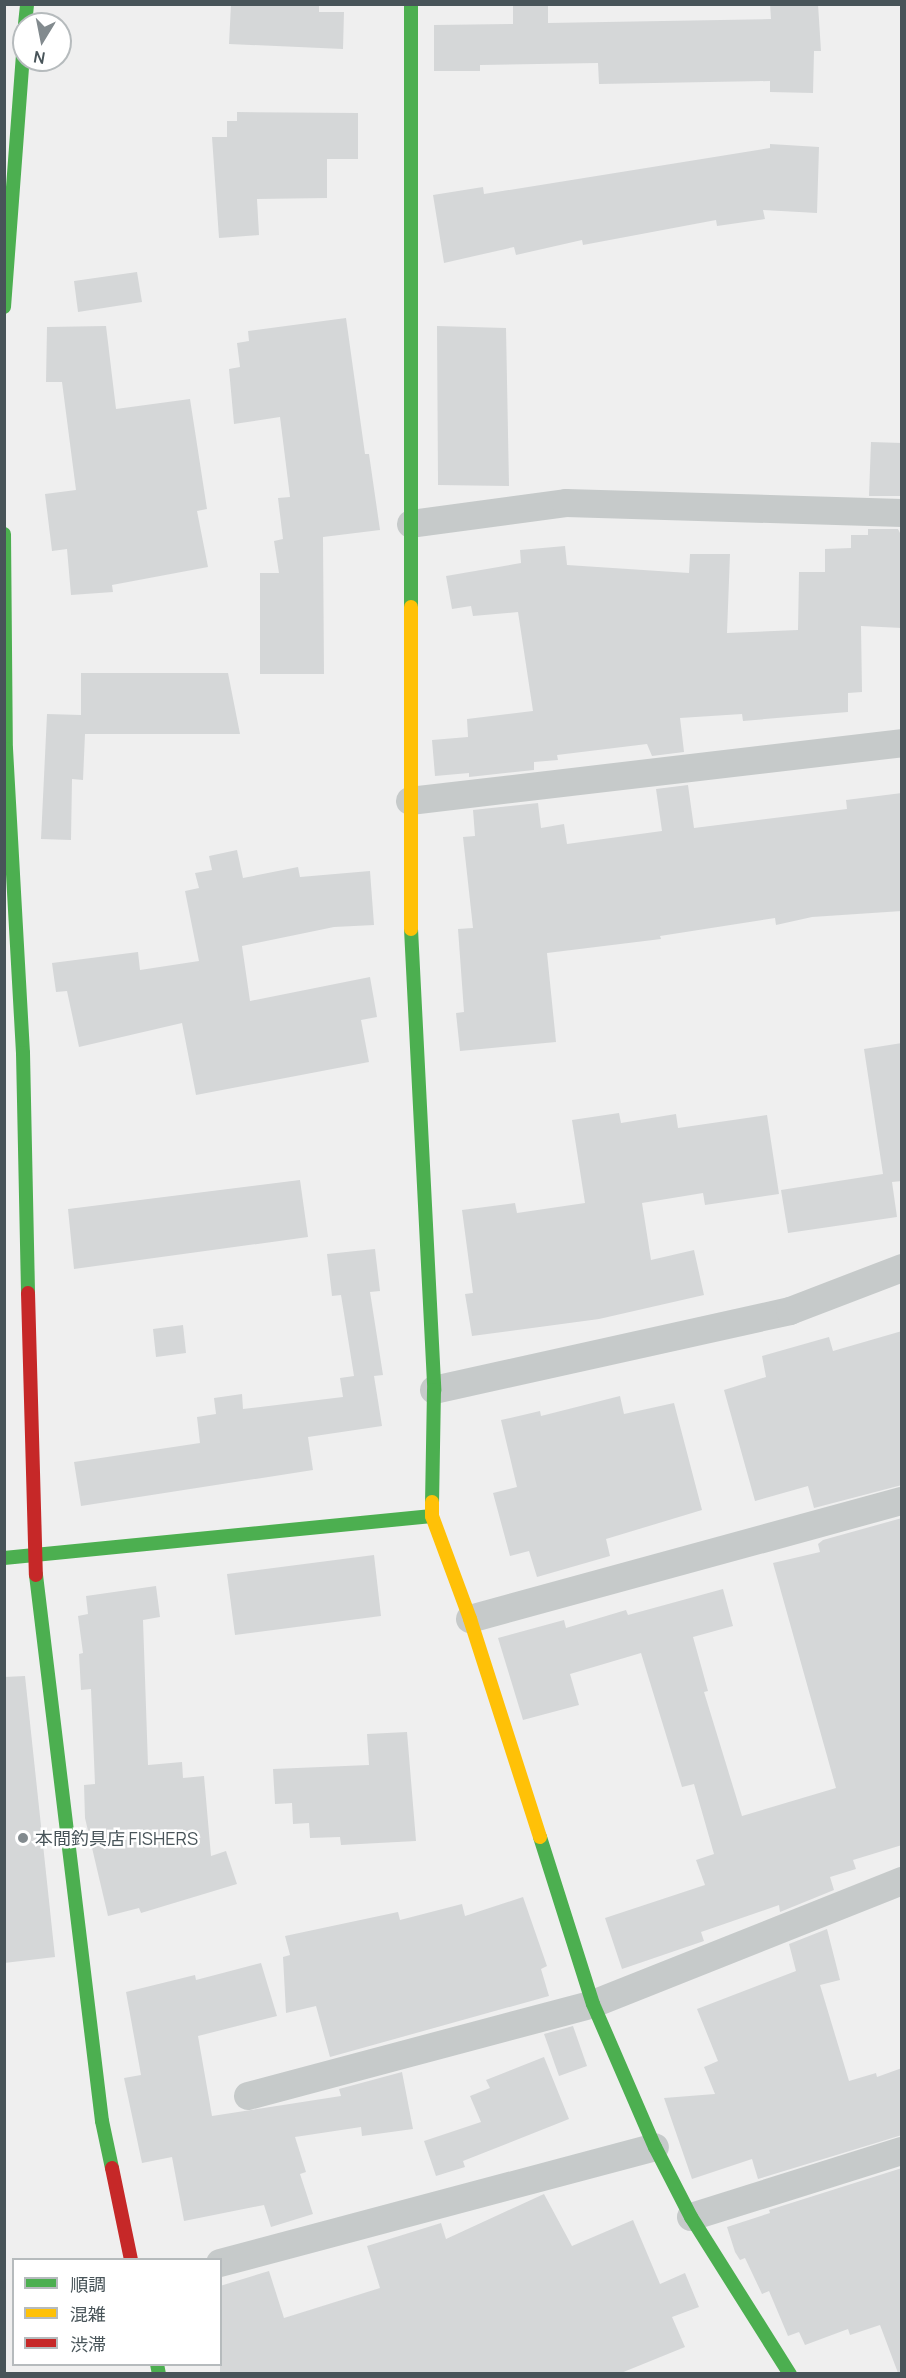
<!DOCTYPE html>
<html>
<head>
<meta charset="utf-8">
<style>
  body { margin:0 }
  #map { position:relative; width:906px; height:2378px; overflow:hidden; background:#efefef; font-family:Manrope,"Noto Sans JP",sans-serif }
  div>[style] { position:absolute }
  .building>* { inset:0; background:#d5d7d8 }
  .street>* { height:28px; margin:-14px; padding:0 14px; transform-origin:14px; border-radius:14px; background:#c6caca }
  .fast>* { height:14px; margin:-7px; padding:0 7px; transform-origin:7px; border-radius:7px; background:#4caf50 }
  .slow>* { height:14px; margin:-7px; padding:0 7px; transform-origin:7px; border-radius:7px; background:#ffc107 }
  .jam>* { height:14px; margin:-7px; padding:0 7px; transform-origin:7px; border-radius:7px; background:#c62828 }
  .dots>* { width:16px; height:16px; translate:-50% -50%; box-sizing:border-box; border:3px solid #fff; border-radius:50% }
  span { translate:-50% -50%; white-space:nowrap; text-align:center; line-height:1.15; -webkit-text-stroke:5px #fff; paint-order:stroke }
  .poi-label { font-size:18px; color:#485459 }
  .left { translate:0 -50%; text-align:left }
  .frame { position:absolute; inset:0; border:6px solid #485459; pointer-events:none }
  .legend { position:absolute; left:12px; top:2258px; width:210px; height:108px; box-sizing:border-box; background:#fff; border:2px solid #b6bbbd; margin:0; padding:8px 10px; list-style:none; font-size:18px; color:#485459 }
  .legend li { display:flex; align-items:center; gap:12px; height:30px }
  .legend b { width:30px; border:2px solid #b6bbbd }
  .north { position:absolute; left:12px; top:12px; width:60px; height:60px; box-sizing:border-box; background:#fff; border:2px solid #b6bbbd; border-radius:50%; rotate:190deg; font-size:16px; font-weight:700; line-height:24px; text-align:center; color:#485459 }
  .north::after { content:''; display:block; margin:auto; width:21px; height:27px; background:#828a8e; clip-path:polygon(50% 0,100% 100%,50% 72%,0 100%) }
</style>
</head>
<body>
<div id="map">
  <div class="building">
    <i style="clip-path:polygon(231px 4px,319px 4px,319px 12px,344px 12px,343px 49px,229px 44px)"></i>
    <i style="clip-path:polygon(513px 4px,548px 4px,548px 23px,771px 19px,770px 4px,818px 4px,821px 51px,814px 51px,813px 93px,770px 92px,770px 81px,599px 84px,598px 63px,480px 65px,480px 71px,434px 71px,434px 25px,513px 24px)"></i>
    <i style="clip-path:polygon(237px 112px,358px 113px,358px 159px,327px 159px,327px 198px,257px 199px,259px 235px,219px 238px,212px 137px,227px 137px,227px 121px,237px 121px)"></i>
    <i style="clip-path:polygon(770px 144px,819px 147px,817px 213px,763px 210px,765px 219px,717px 226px,716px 220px,583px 245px,582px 240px,516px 255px,514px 247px,444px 263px,433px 195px,483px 187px,484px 194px,770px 148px)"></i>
    <i style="clip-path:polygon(137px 272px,142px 302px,78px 312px,74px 281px)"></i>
    <i style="clip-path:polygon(346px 318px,365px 454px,369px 454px,380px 530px,323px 537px,324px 674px,260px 674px,260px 573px,279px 573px,274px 541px,283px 539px,278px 498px,290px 497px,280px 417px,234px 424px,229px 369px,240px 367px,237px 343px,249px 341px,248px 331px)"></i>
    <i style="clip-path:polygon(106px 326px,116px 409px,190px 399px,207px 509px,197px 511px,208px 567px,112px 585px,113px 592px,71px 595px,67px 549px,52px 551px,45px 494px,76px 490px,62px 382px,46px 382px,47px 327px)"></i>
    <i style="clip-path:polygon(437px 326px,506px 328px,509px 486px,438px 485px)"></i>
    <i style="clip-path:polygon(871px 442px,902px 443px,900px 496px,869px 496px)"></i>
    <i style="clip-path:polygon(868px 529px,898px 529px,902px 537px,902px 628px,861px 626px,862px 692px,848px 693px,848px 712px,743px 721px,742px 714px,680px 718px,684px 752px,652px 756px,647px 744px,557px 755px,558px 760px,534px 762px,534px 770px,469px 777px,469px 773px,435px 776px,432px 740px,468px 737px,467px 719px,533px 711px,518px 612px,473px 616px,471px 606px,452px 609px,446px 576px,521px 563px,520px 550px,565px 546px,567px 565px,689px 573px,690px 554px,730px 554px,727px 633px,798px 630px,799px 572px,825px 572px,825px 549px,851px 548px,851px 535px,868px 535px)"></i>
    <i style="clip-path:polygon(81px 673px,228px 673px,240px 734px,85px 734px,83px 780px,72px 779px,71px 840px,41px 839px,47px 714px,81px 715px)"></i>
    <i style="clip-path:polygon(688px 785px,694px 828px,847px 809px,846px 800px,902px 793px,902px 911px,812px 917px,776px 925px,775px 918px,660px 936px,661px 939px,547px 953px,556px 1042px,460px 1051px,456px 1013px,464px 1012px,458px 929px,473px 928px,463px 837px,475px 836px,473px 810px,538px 803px,541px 828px,564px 824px,567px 844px,662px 831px,656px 789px)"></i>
    <i style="clip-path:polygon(237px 850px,243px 878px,298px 867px,300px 877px,370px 871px,374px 925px,334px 927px,242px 946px,250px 1001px,370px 977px,377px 1017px,361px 1020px,369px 1062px,196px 1095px,182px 1023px,79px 1047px,67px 991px,56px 992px,52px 963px,138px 952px,140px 970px,199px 961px,185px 891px,199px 888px,195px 873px,212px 870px,209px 856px)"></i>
    <i style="clip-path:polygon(902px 1043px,902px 1181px,892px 1182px,897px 1217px,788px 1233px,781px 1190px,883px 1174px,864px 1049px)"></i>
    <i style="clip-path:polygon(619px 1113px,621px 1123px,676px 1114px,678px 1128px,767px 1115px,779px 1194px,705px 1205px,703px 1193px,642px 1203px,651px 1260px,694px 1250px,704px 1295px,599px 1319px,472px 1336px,465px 1294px,473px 1293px,462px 1210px,515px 1203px,517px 1213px,585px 1203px,572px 1120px)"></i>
    <i style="clip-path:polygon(300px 1180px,308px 1237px,74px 1269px,68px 1209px)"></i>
    <i style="clip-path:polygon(375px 1249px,380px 1291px,370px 1292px,383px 1375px,374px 1376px,382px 1426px,308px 1437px,313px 1470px,81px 1506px,74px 1462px,200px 1443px,197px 1417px,216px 1414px,214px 1398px,242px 1394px,243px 1409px,343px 1397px,340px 1378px,354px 1376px,341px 1295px,332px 1296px,327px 1254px)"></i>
    <i style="clip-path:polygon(183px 1325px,186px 1353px,156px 1357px,153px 1329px)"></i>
    <i style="clip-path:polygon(902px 1331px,902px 1485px,814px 1508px,808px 1486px,755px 1501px,724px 1390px,766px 1377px,762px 1356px,829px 1337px,833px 1351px)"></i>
    <i style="clip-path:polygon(620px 1396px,624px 1414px,674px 1403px,702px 1510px,606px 1539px,610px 1556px,537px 1577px,529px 1551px,510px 1556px,493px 1493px,517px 1487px,501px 1420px,540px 1411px,541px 1416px)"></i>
    <i style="clip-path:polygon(902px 1518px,902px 1845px,853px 1860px,856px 1869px,830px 1877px,834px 1890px,780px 1912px,779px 1905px,701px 1932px,704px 1941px,622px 1969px,605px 1918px,705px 1885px,696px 1860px,714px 1854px,694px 1784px,682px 1787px,641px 1653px,570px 1674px,579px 1705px,523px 1720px,498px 1638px,564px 1620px,566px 1628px,626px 1610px,628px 1615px,723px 1589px,733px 1626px,693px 1637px,708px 1691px,704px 1692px,742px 1816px,836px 1788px,773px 1563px,820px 1552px,818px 1544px,823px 1540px)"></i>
    <i style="clip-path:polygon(374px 1555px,381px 1616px,235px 1635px,227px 1574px)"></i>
    <i style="clip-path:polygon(156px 1586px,160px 1617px,143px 1620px,148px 1765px,182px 1762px,183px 1778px,204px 1776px,211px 1856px,226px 1851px,237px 1884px,141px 1913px,139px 1908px,108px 1916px,85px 1818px,84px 1785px,95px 1784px,91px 1689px,81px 1690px,79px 1654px,83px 1653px,78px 1616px,88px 1614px,86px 1596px)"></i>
    <i style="clip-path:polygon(25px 1676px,55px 1957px,4px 1963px,4px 1677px)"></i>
    <i style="clip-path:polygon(407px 1732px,416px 1841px,341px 1845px,340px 1837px,310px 1838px,309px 1823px,293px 1824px,292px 1803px,275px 1804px,273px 1769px,369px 1765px,367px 1734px)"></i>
    <i style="clip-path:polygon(523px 1897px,547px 1966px,541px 1969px,549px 1996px,330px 2057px,316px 2006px,286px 2013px,283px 1957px,290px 1955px,285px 1936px,398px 1912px,400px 1920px,462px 1904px,465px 1916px)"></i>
    <i style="clip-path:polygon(827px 1929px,840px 1980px,820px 1985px,849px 2081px,876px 2073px,877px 2077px,902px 2068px,902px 2135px,758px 2179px,752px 2159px,692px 2179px,664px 2098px,715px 2094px,704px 2067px,718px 2061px,697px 2009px,796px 1971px,789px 1944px)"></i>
    <i style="clip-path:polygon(261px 1963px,277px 2016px,198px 2036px,212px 2116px,341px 2096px,339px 2089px,402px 2072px,413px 2129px,362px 2136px,361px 2127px,295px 2137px,306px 2172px,300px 2174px,313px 2214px,271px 2227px,264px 2205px,184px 2221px,172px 2157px,142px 2163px,124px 2078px,141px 2075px,126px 1992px,195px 1975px,196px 1980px)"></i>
    <i style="clip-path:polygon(573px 2026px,587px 2066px,559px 2076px,544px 2034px)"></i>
    <i style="clip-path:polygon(544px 2057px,569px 2119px,463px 2161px,465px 2167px,436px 2176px,424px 2141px,481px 2122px,470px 2096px,490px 2088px,486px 2080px)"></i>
    <i style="clip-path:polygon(902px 2168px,902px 2373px,898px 2373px,880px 2325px,850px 2335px,848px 2329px,805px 2345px,799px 2332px,788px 2336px,769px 2291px,762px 2294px,745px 2258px,740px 2260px,735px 2252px,727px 2227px,770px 2213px,769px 2210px)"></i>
    <i style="clip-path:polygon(544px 2194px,572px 2246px,633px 2220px,660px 2284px,685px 2273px,699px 2307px,672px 2317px,685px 2347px,621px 2373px,220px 2373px,220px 2286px,269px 2271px,284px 2318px,380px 2288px,367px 2246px,441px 2223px,446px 2239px)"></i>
  </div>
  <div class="street">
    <i style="left:411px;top:524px;width:156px;rotate:-7.7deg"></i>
    <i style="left:566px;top:503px;width:336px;rotate:1.7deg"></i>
    <i style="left:410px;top:801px;width:495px;rotate:-6.7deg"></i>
    <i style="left:434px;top:1390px;width:365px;rotate:-12.5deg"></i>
    <i style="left:790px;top:1311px;width:120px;rotate:-21deg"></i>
    <i style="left:470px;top:1619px;width:448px;rotate:-15.3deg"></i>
    <i style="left:248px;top:2096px;width:357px;rotate:-14.9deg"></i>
    <i style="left:593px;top:2004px;width:333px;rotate:-21.7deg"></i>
    <i style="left:691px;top:2217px;width:221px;rotate:-17.4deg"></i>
    <i style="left:220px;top:2263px;width:450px;rotate:-14.9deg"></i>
  </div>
  <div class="fast">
    <i style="left:411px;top:4px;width:603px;rotate:90deg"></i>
    <i style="left:25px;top:24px;width:20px;rotate:-84deg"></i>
    <i style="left:4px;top:307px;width:266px;rotate:-85.7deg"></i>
    <i style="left:4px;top:534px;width:215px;rotate:89.5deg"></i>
    <i style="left:6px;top:749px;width:304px;rotate:86.8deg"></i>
    <i style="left:23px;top:1053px;width:240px;rotate:88.8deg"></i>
    <i style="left:411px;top:929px;width:462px;rotate:87.1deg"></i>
    <i style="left:434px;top:1390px;width:112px;rotate:91deg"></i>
    <i style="left:4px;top:1558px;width:430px;rotate:-5.6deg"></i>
    <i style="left:36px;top:1575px;width:550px;rotate:83.11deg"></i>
    <i style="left:102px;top:2121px;width:48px;rotate:78deg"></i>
    <i style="left:540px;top:1837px;width:175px;rotate:72.4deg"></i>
    <i style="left:593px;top:2004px;width:156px;rotate:66.6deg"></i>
    <i style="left:655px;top:2147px;width:79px;rotate:62.8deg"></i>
    <i style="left:691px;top:2217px;width:186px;rotate:57.8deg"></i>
    <i style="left:157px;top:2364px;width:10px;rotate:79deg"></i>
  </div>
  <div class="slow">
    <i style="left:411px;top:607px;width:322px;rotate:90deg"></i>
    <i style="left:432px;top:1502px;width:14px;rotate:90deg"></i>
    <i style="left:432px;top:1516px;width:110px;rotate:69.7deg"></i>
    <i style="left:470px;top:1619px;width:229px;rotate:72.2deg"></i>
  </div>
  <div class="jam">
    <i style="left:28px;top:1293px;width:282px;rotate:88.4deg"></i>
    <i style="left:112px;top:2168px;width:94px;rotate:78.3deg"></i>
  </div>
  <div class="dots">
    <i style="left:23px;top:1838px;background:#828a8e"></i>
  </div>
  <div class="poi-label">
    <span class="left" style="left:35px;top:1838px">本間釣具店 FISHERS</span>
  </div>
  <div class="frame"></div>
  <ul class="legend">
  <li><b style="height:8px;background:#4caf50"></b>順調</li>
  <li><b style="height:8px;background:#ffc107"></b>混雑</li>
  <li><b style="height:8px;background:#c62828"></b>渋滞</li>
  </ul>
  <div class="north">N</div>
</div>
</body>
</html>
